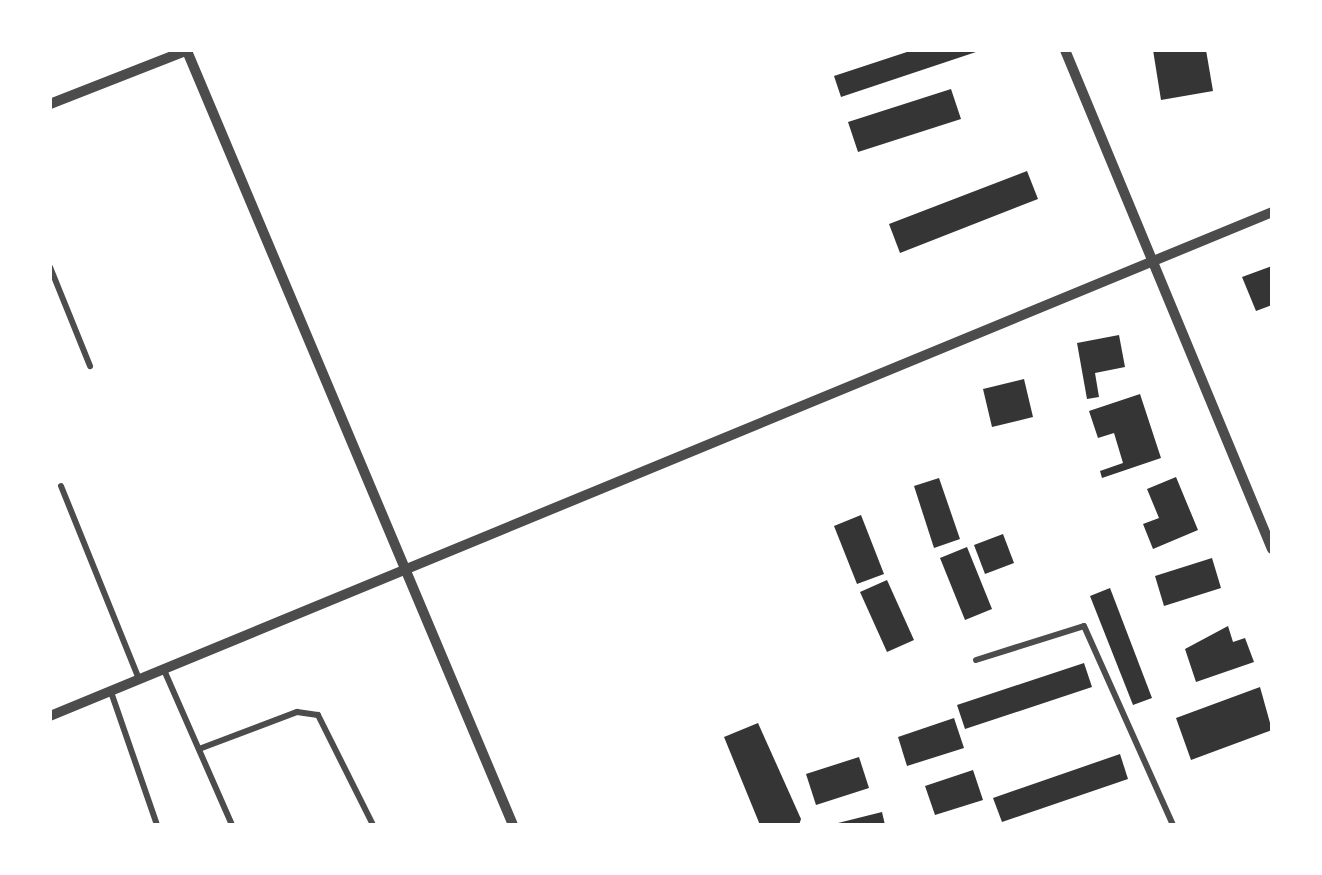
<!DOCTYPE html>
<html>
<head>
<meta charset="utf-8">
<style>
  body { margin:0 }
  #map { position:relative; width:1322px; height:875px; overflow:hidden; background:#fff; font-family:Rubik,sans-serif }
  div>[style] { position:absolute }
  .building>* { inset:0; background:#353535 }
  .service>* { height:6px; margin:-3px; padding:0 3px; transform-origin:3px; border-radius:3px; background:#4c4c4c }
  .minor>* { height:10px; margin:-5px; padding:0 5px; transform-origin:5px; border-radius:5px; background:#4c4c4c }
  span { translate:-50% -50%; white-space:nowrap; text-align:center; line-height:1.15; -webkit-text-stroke:10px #fff; paint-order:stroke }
  .frame { position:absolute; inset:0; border:52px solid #fff; pointer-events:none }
</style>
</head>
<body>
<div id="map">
  <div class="building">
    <i style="clip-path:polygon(913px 50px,979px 51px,841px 97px,834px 76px)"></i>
    <i style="clip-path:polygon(1153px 50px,1206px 50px,1213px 91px,1161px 100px)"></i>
    <i style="clip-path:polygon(951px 89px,961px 119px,858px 152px,848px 122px)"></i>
    <i style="clip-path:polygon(1027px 171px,1038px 199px,900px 253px,889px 224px)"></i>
    <i style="clip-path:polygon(1272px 266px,1272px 305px,1256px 311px,1242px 277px)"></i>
    <i style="clip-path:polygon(1119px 335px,1125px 367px,1095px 373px,1099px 397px,1087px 399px,1077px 343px)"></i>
    <i style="clip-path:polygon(1024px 379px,1033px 417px,992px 427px,983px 389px)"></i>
    <i style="clip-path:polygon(1140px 394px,1161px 458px,1102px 478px,1100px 471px,1123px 463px,1114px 433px,1098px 438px,1089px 411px)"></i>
    <i style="clip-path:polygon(1176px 477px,1198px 530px,1153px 549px,1143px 524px,1159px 518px,1147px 489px)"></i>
    <i style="clip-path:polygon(939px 478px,960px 539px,934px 548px,914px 486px)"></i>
    <i style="clip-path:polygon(861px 515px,884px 574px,857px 584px,834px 526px)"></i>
    <i style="clip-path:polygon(1003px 534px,1014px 563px,985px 574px,974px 545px)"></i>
    <i style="clip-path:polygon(967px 547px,992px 609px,965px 620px,940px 558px)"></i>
    <i style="clip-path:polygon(1212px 558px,1221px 588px,1164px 606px,1155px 576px)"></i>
    <i style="clip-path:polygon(887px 580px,914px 640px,887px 652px,860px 592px)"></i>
    <i style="clip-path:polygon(1110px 588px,1152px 698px,1133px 705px,1090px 596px)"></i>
    <i style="clip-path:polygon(1228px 626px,1233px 642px,1245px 638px,1254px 662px,1196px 682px,1185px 649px)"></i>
    <i style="clip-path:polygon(1084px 663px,1092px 687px,965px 729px,957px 705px)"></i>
    <i style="clip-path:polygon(1260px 687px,1272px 730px,1191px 760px,1176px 718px)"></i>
    <i style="clip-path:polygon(954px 718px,964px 748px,907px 766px,898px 737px)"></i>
    <i style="clip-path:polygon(758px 723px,801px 819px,799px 825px,760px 825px,724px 737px)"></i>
    <i style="clip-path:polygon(1120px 754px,1128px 779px,1002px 822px,993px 798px)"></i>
    <i style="clip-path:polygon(859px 757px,869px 788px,816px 805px,806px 774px)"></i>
    <i style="clip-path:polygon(973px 770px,983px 800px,935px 815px,925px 786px)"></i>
    <i style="clip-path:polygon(882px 812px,885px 825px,834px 825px,834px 824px)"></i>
  </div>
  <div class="service">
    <i style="left:50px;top:267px;width:107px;rotate:68deg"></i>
    <i style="left:61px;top:486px;width:208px;rotate:68deg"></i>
    <i style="left:976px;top:660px;width:113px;rotate:-17.5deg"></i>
    <i style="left:1084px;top:626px;width:218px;rotate:65.9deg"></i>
    <i style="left:164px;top:670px;width:169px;rotate:66.3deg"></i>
    <i style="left:111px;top:692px;width:141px;rotate:70.9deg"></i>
    <i style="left:199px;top:749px;width:105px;rotate:-20.7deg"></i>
    <i style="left:297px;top:712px;width:21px;rotate:8deg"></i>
    <i style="left:318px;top:715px;width:123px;rotate:63.4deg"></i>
  </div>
  <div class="minor">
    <i style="left:1065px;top:50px;width:540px;rotate:67.47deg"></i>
    <i style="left:187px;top:51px;width:840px;rotate:67.16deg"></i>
    <i style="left:50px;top:104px;width:148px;rotate:-21.4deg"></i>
    <i style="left:50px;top:716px;width:1322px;rotate:-22.41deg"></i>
  </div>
  <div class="frame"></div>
</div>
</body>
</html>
